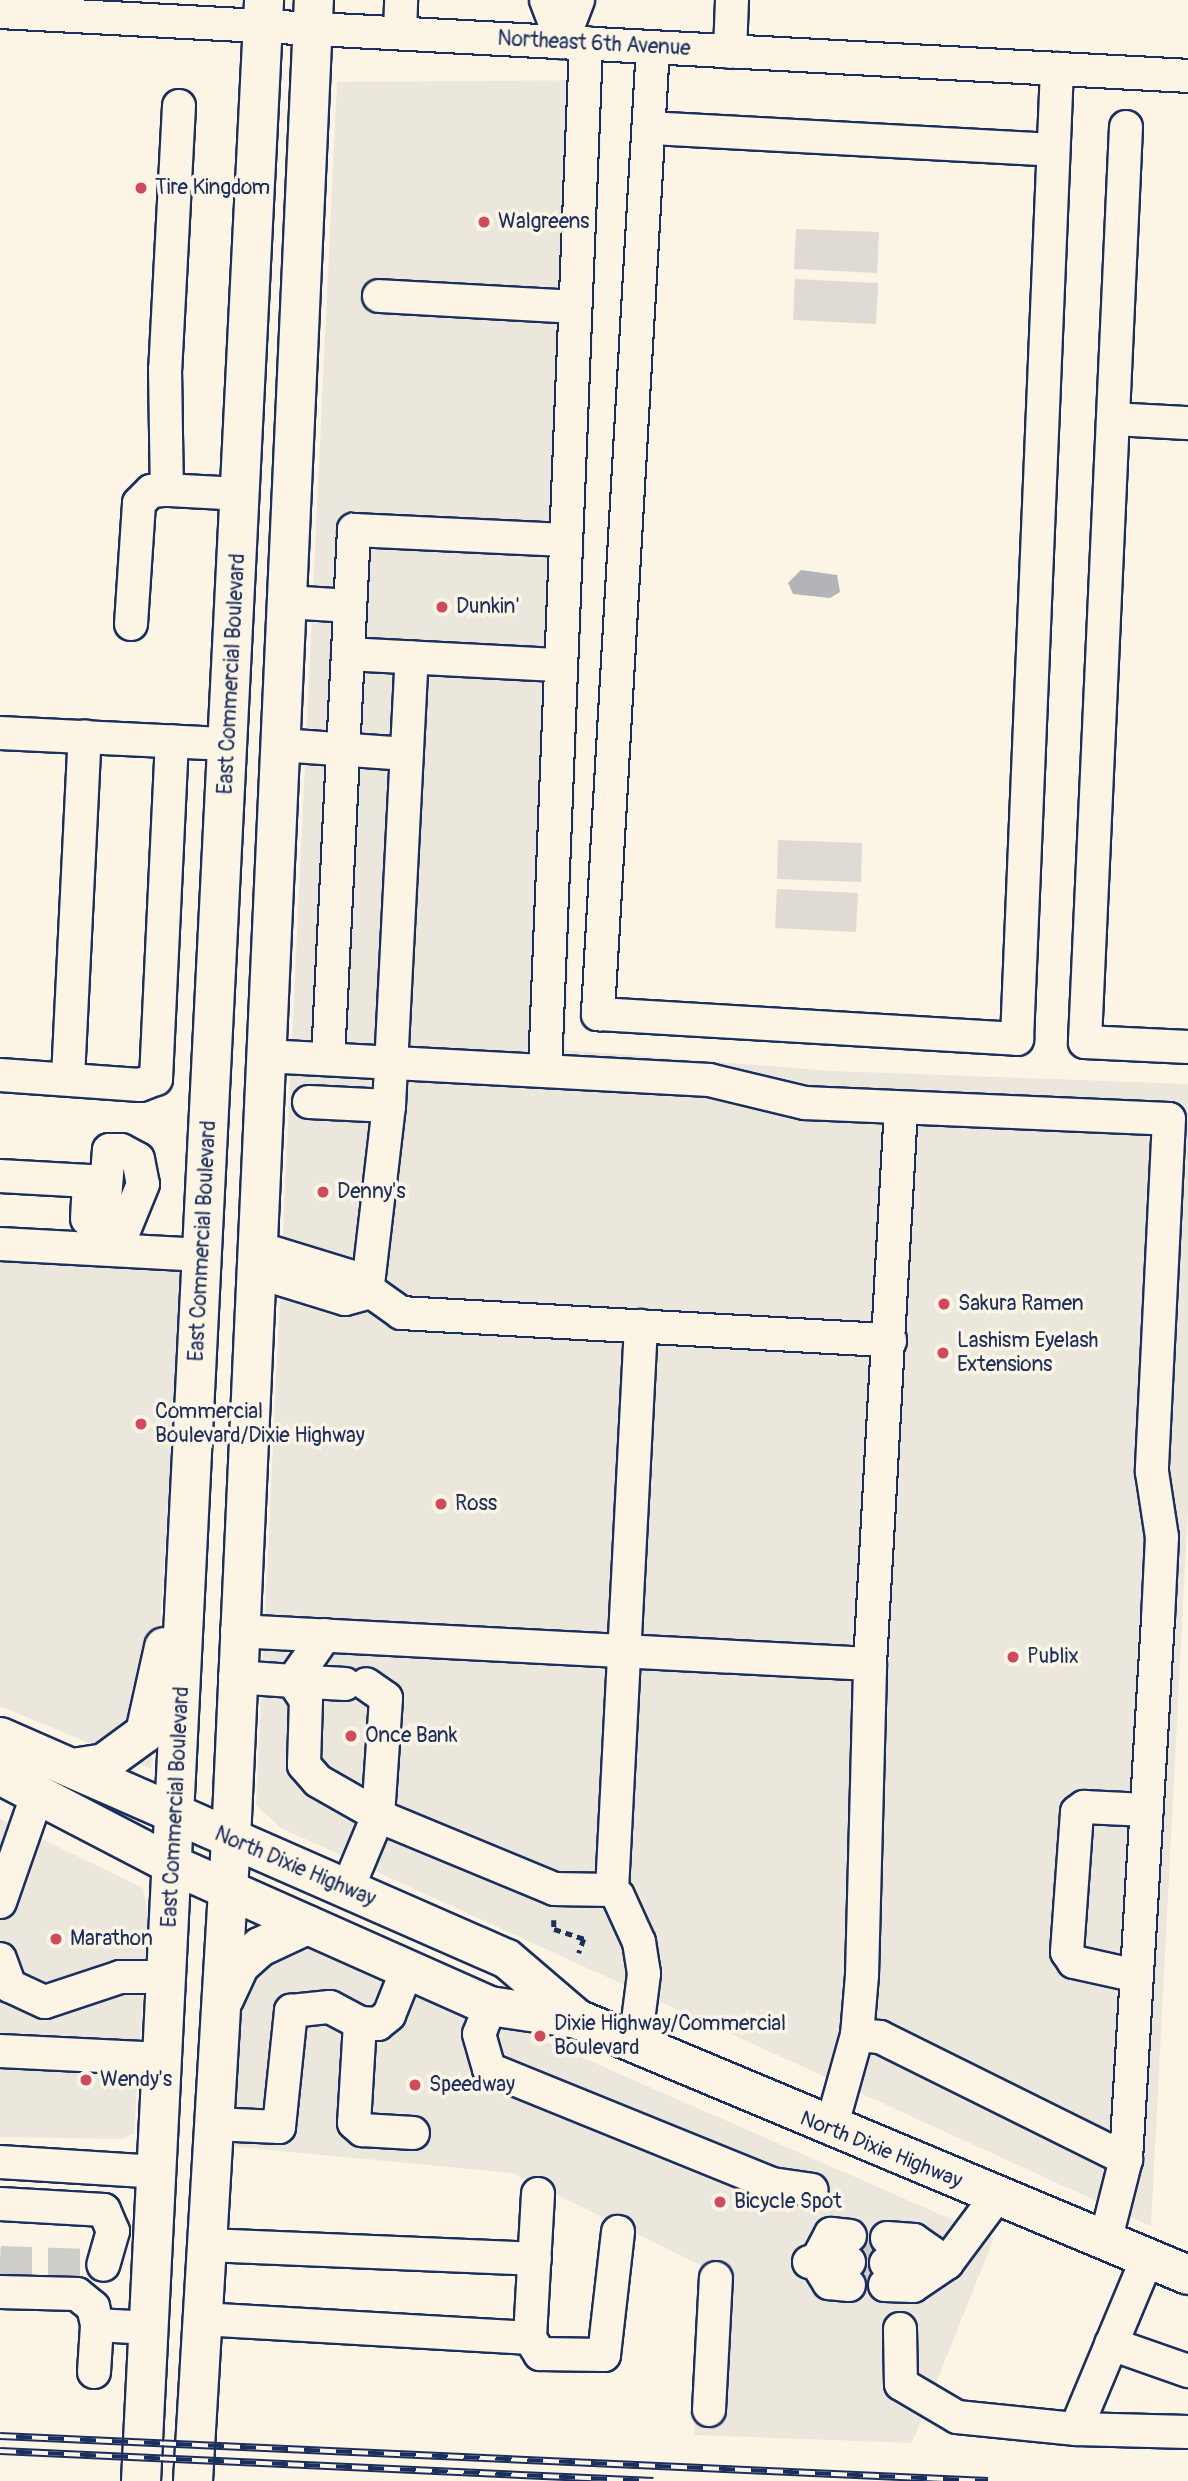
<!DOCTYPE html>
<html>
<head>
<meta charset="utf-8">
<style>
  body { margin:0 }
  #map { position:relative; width:1188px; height:2481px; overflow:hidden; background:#fcf5e5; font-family:Pangolin,sans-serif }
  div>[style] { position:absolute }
  .built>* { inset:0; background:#ece7dc }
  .green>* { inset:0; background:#dfdbd4 }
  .water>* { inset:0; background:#b2b4b8 }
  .minor-tunnel>* { height:32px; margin-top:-16px; transform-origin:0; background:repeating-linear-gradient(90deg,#cfcdca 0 32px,transparent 0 48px) }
  .path>* { height:4.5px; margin-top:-2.25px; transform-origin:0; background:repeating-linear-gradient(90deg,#1b2f5e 0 7px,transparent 0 12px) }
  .roads { filter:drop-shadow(2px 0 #1b2f5e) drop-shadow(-2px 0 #1b2f5e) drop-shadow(0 2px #1b2f5e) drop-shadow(0 -2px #1b2f5e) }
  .minor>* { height:32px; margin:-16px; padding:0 16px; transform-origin:16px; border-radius:16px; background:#fcf5e5 }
  .major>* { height:38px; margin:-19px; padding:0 19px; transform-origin:19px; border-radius:19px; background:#fcf5e5 }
  .rail>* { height:8px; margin-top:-4px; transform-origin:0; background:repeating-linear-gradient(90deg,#fcf5e5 0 16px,#1b2f5e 0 32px); box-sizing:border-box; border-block:2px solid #1b2f5e }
  .dots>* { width:19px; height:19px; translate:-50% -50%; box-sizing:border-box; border:4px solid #fcf5e5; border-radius:50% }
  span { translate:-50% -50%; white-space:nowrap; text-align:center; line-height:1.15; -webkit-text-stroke:7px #fcf5e5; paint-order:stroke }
  .street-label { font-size:21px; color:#1b2f5e }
  .poi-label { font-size:21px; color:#1b2f5e }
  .left { translate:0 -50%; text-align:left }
</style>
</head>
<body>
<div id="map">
  <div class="built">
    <i style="clip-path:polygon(603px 80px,565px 1050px,832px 1071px,1188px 1084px,1188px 1508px,1151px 2226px,281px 1828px,256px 1805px,337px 82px)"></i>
    <i style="clip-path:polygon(0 1259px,183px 1267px,151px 1769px,0 1706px)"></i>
    <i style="clip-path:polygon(0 1819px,143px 1888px,148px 1917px,134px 2133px,122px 2139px,0 2137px)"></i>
    <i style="clip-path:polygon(323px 1944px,994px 2238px,912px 2443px,694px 2435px,706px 2268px,513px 2173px,227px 2146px,245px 1966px,265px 1945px)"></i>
  </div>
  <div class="green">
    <i style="clip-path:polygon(796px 229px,879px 232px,877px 273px,794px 269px)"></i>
    <i style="clip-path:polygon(795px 279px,878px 283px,876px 324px,793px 320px)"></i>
    <i style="clip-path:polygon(778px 840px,862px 843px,861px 882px,777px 879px)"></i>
    <i style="clip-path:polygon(777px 889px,858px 893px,856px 932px,775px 928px)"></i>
  </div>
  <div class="water">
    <i style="clip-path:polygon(801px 570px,837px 575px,840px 592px,830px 598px,793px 594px,788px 583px)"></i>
  </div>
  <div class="minor-tunnel">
    <i style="left:850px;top:2248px;width:36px;rotate:2deg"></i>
    <i style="left:0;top:2262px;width:89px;rotate:1.9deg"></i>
    <i style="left:849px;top:2274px;width:37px;rotate:3deg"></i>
  </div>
  <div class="path">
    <i style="left:554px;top:1920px;width:9px;rotate:90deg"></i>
    <i style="left:554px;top:1929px;width:32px;rotate:18deg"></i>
    <i style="left:584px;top:1939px;width:15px;rotate:110deg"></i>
  </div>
  <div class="roads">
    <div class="minor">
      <i style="left:546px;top:0;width:45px;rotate:69.1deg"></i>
      <i style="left:0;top:12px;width:1190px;rotate:3.08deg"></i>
      <i style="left:400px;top:33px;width:33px;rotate:-88deg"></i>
      <i style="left:562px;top:42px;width:45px;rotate:-69.1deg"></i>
      <i style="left:653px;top:47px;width:969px;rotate:93.26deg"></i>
      <i style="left:598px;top:1014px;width:420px;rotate:3.4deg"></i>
      <i style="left:1017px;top:1039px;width:971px;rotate:-87.64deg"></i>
      <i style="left:730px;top:52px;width:52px;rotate:-87.8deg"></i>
      <i style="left:179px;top:106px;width:263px;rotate:93deg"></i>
      <i style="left:165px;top:369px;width:121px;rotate:89.1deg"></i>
      <i style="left:167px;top:490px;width:74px;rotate:3.1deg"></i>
      <i style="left:1126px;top:127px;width:916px;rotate:92.57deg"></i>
      <i style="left:1085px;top:1042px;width:103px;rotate:2.8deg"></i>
      <i style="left:650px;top:128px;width:402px;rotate:3.1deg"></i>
      <i style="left:379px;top:296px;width:195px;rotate:3.2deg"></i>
      <i style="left:1113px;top:419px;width:75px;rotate:3.1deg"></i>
      <i style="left:287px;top:602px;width:63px;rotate:3.6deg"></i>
      <i style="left:131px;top:624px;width:121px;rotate:-86.2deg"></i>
      <i style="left:139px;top:503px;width:17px;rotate:-45deg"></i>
      <i style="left:151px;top:491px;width:16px;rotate:-4deg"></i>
      <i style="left:348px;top:654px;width:212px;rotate:3deg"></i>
      <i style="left:0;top:733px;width:228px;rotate:2.8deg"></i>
      <i style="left:280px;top:745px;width:127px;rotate:4.1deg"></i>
      <i style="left:265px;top:1056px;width:445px;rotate:3.1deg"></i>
      <i style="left:709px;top:1080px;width:99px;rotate:13.5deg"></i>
      <i style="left:805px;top:1103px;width:364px;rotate:2.5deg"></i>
      <i style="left:1169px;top:1119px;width:353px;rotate:92.8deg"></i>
      <i style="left:1152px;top:1472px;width:66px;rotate:81.3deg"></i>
      <i style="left:1162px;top:1537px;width:82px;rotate:92.8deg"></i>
      <i style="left:1158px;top:1619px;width:541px;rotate:93.39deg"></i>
      <i style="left:1126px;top:2159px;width:86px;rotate:104.2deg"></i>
      <i style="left:328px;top:1059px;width:530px;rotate:-87.19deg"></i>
      <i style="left:354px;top:530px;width:211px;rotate:2.7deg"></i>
      <i style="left:545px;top:1070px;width:1028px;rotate:-87.71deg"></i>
      <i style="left:0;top:1075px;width:140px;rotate:4.1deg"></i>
      <i style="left:140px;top:1085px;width:17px;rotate:-21deg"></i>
      <i style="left:156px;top:1079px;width:338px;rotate:-87.3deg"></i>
      <i style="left:68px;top:1078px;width:342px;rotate:-87.2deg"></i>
      <i style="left:309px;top:1102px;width:80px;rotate:2.9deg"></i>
      <i style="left:0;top:1176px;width:89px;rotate:3.2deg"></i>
      <i style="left:89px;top:1181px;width:38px;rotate:93deg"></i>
      <i style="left:0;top:1244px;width:203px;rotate:3.1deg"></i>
      <i style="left:255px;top:1247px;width:98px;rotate:17.1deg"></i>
      <i style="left:349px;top:1276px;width:64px;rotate:35.4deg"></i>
      <i style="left:401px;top:1313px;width:490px;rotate:3.2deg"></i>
      <i style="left:101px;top:1249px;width:99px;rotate:-85.4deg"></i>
      <i style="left:109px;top:1150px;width:12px"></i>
      <i style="left:121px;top:1150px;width:19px;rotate:28deg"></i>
      <i style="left:138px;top:1159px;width:25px;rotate:79deg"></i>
      <i style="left:143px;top:1184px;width:71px;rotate:112.2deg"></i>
      <i style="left:254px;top:1271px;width:95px;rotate:17.1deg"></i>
      <i style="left:345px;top:1299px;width:23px;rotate:-15deg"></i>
      <i style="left:367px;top:1293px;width:188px;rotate:-83.3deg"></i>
      <i style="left:389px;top:1106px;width:449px;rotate:-87.1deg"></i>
      <i style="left:237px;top:1631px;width:634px;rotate:2.98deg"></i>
      <i style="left:235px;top:1677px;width:58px;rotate:3.9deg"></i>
      <i style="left:293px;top:1681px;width:56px;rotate:-55.2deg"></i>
      <i style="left:293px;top:1681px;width:23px;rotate:56deg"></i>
      <i style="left:306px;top:1700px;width:65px;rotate:91.8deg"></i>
      <i style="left:304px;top:1765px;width:21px;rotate:49deg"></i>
      <i style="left:318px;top:1781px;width:75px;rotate:29.6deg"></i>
      <i style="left:383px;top:1818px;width:185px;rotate:22.5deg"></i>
      <i style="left:554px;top:1889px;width:58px;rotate:1deg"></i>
      <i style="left:612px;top:1890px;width:8px;rotate:45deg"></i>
      <i style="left:618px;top:1896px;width:51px;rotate:65.5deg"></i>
      <i style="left:639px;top:1942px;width:32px;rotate:81deg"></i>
      <i style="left:644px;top:1974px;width:71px;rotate:97.3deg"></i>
      <i style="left:293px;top:1681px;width:52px;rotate:3.3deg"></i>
      <i style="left:347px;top:1890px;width:80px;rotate:-67.3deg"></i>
      <i style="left:378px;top:1816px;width:118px;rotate:-86.1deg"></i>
      <i style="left:386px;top:1698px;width:24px;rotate:-145deg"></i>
      <i style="left:612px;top:1890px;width:565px;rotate:-87.06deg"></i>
      <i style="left:0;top:1902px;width:115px;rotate:-70.8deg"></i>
      <i style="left:0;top:1959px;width:29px;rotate:70deg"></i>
      <i style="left:10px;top:1986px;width:38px;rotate:25deg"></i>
      <i style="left:45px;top:2002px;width:79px;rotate:-18.4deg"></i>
      <i style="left:120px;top:1977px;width:47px"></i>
      <i style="left:407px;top:1970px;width:48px;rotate:111.8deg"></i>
      <i style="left:389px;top:2015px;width:14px;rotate:141deg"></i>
      <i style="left:378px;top:2024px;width:18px;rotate:-177deg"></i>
      <i style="left:360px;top:2023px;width:100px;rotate:93.4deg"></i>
      <i style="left:354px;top:2123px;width:11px;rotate:41deg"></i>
      <i style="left:362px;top:2130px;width:51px;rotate:3.4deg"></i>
      <i style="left:1137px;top:1976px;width:65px;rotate:-167.5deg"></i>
      <i style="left:1074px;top:1962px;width:12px;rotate:-125deg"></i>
      <i style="left:1067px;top:1952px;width:140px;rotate:-85.9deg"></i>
      <i style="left:1077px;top:1812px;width:9px;rotate:-36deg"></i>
      <i style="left:1084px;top:1807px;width:63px;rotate:2.7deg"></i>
      <i style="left:490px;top:2006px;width:30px;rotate:111deg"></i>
      <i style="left:479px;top:2034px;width:36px;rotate:74deg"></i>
      <i style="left:489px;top:2069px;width:305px;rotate:22.1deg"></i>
      <i style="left:772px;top:2184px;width:40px;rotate:8.5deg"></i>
      <i style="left:857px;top:2035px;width:23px;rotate:5deg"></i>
      <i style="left:880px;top:2037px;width:275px;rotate:26.4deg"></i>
      <i style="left:0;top:2051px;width:163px;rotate:2.8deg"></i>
      <i style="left:213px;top:2124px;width:66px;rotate:2.6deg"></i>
      <i style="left:279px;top:2127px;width:117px;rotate:-84.1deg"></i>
      <i style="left:291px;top:2011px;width:39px;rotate:-6deg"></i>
      <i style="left:330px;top:2007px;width:34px;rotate:28deg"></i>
      <i style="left:831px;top:2128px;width:97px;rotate:-74.4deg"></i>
      <i style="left:857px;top:2035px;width:60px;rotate:-85.2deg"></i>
      <i style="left:862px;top:1975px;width:311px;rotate:-88.5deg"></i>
      <i style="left:870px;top:1664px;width:557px;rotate:-86.81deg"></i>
      <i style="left:0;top:2162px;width:157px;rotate:3.6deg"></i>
      <i style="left:538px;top:2194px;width:144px;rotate:93.2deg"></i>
      <i style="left:530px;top:2338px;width:19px;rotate:58deg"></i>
      <i style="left:540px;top:2354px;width:64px;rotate:0.9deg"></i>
      <i style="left:604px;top:2355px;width:124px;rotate:-83.5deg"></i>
      <i style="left:0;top:2204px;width:104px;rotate:3.3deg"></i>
      <i style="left:104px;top:2210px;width:23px;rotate:67deg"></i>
      <i style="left:113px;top:2231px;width:35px;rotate:106deg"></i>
      <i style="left:887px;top:2238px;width:27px;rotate:4deg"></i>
      <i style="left:914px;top:2240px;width:40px;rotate:34.9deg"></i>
      <i style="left:205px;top:2245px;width:330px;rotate:2.4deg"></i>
      <i style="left:1147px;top:2259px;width:184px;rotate:112.7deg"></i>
      <i style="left:1076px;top:2429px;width:112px;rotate:1.5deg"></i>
      <i style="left:809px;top:2262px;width:40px"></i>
      <i style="left:816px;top:2262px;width:32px;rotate:-62deg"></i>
      <i style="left:831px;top:2234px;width:19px;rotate:6deg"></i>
      <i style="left:816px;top:2262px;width:25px;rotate:58deg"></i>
      <i style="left:829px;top:2283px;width:20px;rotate:6deg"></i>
      <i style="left:886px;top:2263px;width:61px"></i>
      <i style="left:885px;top:2285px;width:28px;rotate:2deg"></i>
      <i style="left:913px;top:2286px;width:41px;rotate:-34.1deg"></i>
      <i style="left:947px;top:2263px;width:82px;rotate:-53.4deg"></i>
      <i style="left:0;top:2292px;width:77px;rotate:1.5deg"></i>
      <i style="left:77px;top:2294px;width:21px;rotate:39deg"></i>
      <i style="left:93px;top:2307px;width:18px;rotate:77deg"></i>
      <i style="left:201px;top:2319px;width:330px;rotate:3.3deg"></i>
      <i style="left:900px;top:2329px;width:55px;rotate:89deg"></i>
      <i style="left:901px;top:2384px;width:65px;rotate:30.5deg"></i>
      <i style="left:957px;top:2417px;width:120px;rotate:5.8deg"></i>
      <i style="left:1111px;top:2344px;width:82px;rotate:19.3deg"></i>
      <i style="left:94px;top:2372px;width:47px;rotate:-86.3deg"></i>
      <i style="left:97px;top:2325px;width:52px;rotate:3.3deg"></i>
      <i style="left:709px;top:2410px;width:132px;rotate:-87deg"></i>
    </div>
    <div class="major">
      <i style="left:0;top:1737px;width:553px;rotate:23.65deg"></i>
      <i style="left:507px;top:1959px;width:92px;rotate:40.6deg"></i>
      <i style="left:73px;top:1768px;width:31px;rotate:-9deg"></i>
      <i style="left:104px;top:1763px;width:51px;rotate:-36.2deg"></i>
      <i style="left:145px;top:1733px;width:88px;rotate:-77.5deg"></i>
      <i style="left:0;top:1775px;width:195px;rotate:27.5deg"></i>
      <i style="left:173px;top:1865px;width:347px;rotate:24deg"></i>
      <i style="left:490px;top:2006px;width:88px;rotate:8.5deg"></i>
      <i style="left:577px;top:2019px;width:662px;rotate:22.73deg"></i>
      <i style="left:224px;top:1999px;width:38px;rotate:-65deg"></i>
      <i style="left:240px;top:1965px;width:27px;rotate:-42deg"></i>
      <i style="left:260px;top:1947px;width:52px;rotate:-25.1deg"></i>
      <i style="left:141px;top:2481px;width:2484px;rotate:-87.16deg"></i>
      <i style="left:193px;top:2481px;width:642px;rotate:-86.61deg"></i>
      <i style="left:231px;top:1840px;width:1842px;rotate:-87.42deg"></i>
    </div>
  </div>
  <div class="rail">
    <i style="left:0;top:2436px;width:989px;rotate:2.61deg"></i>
    <i style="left:0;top:2451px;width:654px;rotate:2.63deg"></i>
  </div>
  <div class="dots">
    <i style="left:141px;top:188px;background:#d1495b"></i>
    <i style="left:484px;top:222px;background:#d1495b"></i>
    <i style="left:442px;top:607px;background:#d1495b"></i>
    <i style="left:323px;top:1192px;background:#d1495b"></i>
    <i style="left:944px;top:1304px;background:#d1495b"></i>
    <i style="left:943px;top:1353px;background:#d1495b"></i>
    <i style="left:141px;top:1424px;background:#d1495b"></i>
    <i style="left:441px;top:1504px;background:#d1495b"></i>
    <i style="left:1013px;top:1657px;background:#d1495b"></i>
    <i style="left:351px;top:1736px;background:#d1495b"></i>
    <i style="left:56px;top:1939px;background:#d1495b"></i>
    <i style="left:540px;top:2036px;background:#d1495b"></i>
    <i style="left:86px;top:2080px;background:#d1495b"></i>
    <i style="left:415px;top:2085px;background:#d1495b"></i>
    <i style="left:720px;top:2202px;background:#d1495b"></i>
  </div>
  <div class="street-label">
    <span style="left:594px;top:44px;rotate:3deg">Northeast 6th Avenue</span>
    <span style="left:232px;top:674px;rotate:-87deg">East Commercial Boulevard</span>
    <span style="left:203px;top:1241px;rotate:-87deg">East Commercial Boulevard</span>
    <span style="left:176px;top:1807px;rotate:-87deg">East Commercial Boulevard</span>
    <span style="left:295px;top:1867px;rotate:23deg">North Dixie Highway</span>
    <span style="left:881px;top:2150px;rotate:22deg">North Dixie Highway</span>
  </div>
  <div class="poi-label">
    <span class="left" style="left:155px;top:188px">Tire Kingdom</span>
    <span class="left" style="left:498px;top:222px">Walgreens</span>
    <span class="left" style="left:456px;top:607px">Dunkin'</span>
    <span class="left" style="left:337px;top:1192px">Denny's</span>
    <span class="left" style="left:958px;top:1304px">Sakura Ramen</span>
    <span class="left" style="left:957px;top:1353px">Lashism Eyelash<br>Extensions</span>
    <span class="left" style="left:155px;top:1424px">Commercial<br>Boulevard/Dixie Highway</span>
    <span class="left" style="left:455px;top:1504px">Ross</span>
    <span class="left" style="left:1027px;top:1657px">Publix</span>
    <span class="left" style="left:365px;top:1736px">Once Bank</span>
    <span class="left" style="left:70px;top:1939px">Marathon</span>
    <span class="left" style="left:554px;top:2036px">Dixie Highway/Commercial<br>Boulevard</span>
    <span class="left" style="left:100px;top:2080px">Wendy's</span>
    <span class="left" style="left:429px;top:2085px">Speedway</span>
    <span class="left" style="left:734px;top:2202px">Bicycle Spot</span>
  </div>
</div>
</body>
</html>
